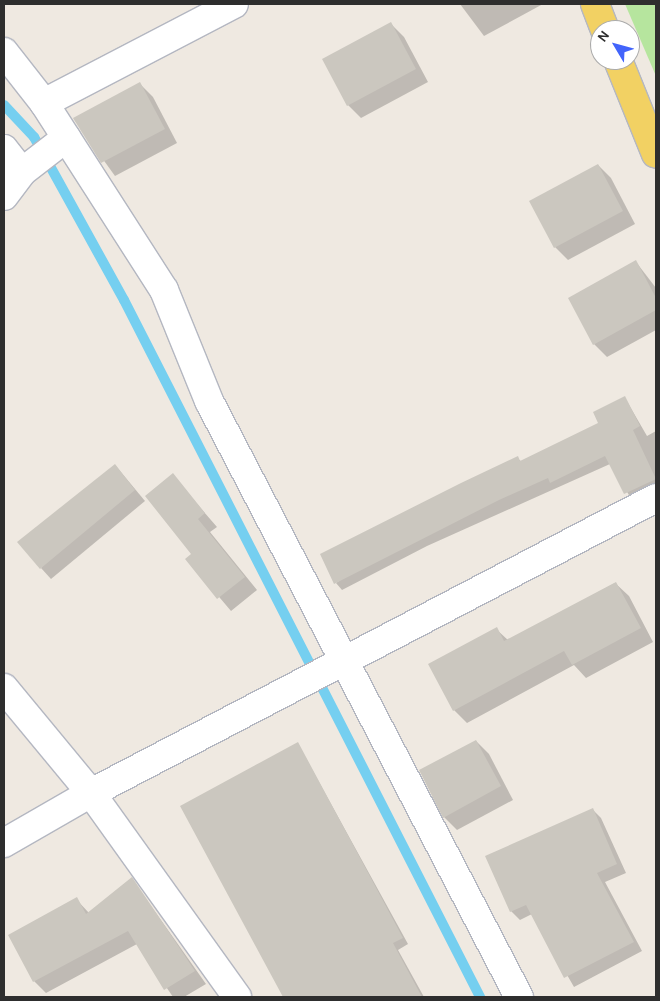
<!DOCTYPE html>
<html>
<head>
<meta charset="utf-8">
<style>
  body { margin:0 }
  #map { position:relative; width:660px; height:1001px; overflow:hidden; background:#efe9e1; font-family:Karla,sans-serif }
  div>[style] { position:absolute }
  .green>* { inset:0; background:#b6e59e }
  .shadow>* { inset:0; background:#0003 }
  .stream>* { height:10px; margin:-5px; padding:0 5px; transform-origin:5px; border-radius:5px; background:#75cff0 }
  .building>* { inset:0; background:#cbc7bf }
  .roads { filter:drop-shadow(1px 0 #b4b7c1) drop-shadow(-1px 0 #b4b7c1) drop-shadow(0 1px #b4b7c1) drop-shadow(0 -1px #b4b7c1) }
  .street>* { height:28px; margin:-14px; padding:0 14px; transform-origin:14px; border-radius:14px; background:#fff }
  .secondary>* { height:28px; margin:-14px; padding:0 14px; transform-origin:14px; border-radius:14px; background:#fff }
  .primary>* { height:28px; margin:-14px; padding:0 14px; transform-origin:14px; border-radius:14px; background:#f2d163 }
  span { translate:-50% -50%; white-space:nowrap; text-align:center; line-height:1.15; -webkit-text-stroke:4px #fff; paint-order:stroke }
  .frame { position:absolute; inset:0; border:5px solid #2e2e2e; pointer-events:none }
  .north { position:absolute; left:590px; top:20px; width:50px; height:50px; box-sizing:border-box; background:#fff; border:1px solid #ababab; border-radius:50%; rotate:307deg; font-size:14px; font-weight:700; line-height:20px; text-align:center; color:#2e2e2e }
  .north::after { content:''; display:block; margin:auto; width:18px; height:22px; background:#4264fb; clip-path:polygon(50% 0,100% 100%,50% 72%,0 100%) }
</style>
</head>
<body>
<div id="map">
  <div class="green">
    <i style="clip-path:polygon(625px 4px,656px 4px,656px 76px)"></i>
  </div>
  <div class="shadow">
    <i style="clip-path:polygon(460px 4px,543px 4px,484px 36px)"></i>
    <i style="clip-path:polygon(391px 24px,404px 37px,428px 82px,361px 118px,348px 105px)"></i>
    <i style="clip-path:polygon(140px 84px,153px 97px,177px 143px,115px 176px,74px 119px)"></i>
    <i style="clip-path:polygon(598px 165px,611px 178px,635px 224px,568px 260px,555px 247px)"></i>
    <i style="clip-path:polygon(636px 262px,656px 288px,656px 330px,607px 357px,594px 344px)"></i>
    <i style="clip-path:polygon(625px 398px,647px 436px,656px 431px,656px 488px,632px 500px,610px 464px,427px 546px,342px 590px,336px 583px,517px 458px,522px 462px,600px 424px)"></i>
    <i style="clip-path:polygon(115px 465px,145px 501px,51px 579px,41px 568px)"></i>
    <i style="clip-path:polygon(172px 475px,217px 527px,210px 532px,257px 590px,231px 611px,187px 559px,193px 554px)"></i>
    <i style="clip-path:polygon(615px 583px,629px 596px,653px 642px,586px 678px,574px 665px,467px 723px,454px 710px,496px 629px,509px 641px)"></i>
    <i style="clip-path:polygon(476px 741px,489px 754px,513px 800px,457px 830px,444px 817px)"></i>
    <i style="clip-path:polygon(298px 744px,408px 944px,398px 950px,424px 997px,284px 997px,182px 807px)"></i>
    <i style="clip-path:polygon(593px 810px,601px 818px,626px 873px,605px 882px,642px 951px,574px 987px,532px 914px,520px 920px,511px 911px)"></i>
    <i style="clip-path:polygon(132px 879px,206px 984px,184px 997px,173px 997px,137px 944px,46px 993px,34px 981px,76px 899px,89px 913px)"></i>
  </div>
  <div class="stream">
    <i style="left:4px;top:105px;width:44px;rotate:46.8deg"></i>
    <i style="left:34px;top:137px;width:186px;rotate:61.1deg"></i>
    <i style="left:124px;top:300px;width:783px;rotate:62.94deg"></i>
  </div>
  <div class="building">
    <i style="clip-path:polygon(391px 22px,416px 69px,347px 106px,322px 59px)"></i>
    <i style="clip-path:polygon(140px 82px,165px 129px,101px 163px,73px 118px)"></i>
    <i style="clip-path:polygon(598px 164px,623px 211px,554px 248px,529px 201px)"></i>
    <i style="clip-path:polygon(636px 260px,656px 298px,656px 310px,593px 345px,568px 298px)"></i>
    <i style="clip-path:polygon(625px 396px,640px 426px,633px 430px,656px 479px,624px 494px,605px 456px,550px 483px,548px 478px,499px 500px,334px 584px,320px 554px,461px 483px,518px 456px,520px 461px,598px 423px,593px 412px)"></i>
    <i style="clip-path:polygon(115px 464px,135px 490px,40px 569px,17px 542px)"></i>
    <i style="clip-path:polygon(173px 473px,205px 513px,198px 519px,245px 577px,217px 599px,185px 559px,191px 554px,145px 496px)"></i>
    <i style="clip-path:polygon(616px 582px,641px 628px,572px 665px,564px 651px,453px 711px,428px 664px,497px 627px,504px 641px)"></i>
    <i style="clip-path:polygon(476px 740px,501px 786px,443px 818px,419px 770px)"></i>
    <i style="clip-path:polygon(298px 742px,403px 938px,393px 943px,422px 997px,283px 997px,180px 806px)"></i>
    <i style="clip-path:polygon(593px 808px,617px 864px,597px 873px,634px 942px,564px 978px,526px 905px,510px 912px,485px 856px)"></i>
    <i style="clip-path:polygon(132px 877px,195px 971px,164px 990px,128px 931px,33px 982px,8px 935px,77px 897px,86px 914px)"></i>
  </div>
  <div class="roads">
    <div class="street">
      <i style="left:4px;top:52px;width:65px;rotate:51.9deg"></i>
      <i style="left:44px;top:103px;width:222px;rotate:57.3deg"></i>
      <i style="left:164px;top:290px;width:120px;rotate:67.9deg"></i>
      <i style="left:209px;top:401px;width:672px;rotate:62.52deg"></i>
      <i style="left:44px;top:103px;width:214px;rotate:-27.5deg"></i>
      <i style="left:4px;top:149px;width:29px;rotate:52deg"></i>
      <i style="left:4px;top:196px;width:30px;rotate:-53deg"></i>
      <i style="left:22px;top:172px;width:56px;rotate:-37.7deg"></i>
      <i style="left:4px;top:688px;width:136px;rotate:50.4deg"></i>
      <i style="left:91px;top:793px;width:251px;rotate:54.4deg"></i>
    </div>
    <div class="secondary">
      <i style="left:4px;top:843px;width:100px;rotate:-29.9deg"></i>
      <i style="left:91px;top:793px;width:637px;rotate:-27.57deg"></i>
    </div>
    <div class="primary">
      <i style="left:595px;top:4px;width:28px;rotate:69deg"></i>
      <i style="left:618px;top:60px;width:101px;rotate:68deg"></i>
    </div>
  </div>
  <div class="frame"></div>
  <div class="north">N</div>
</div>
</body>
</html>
